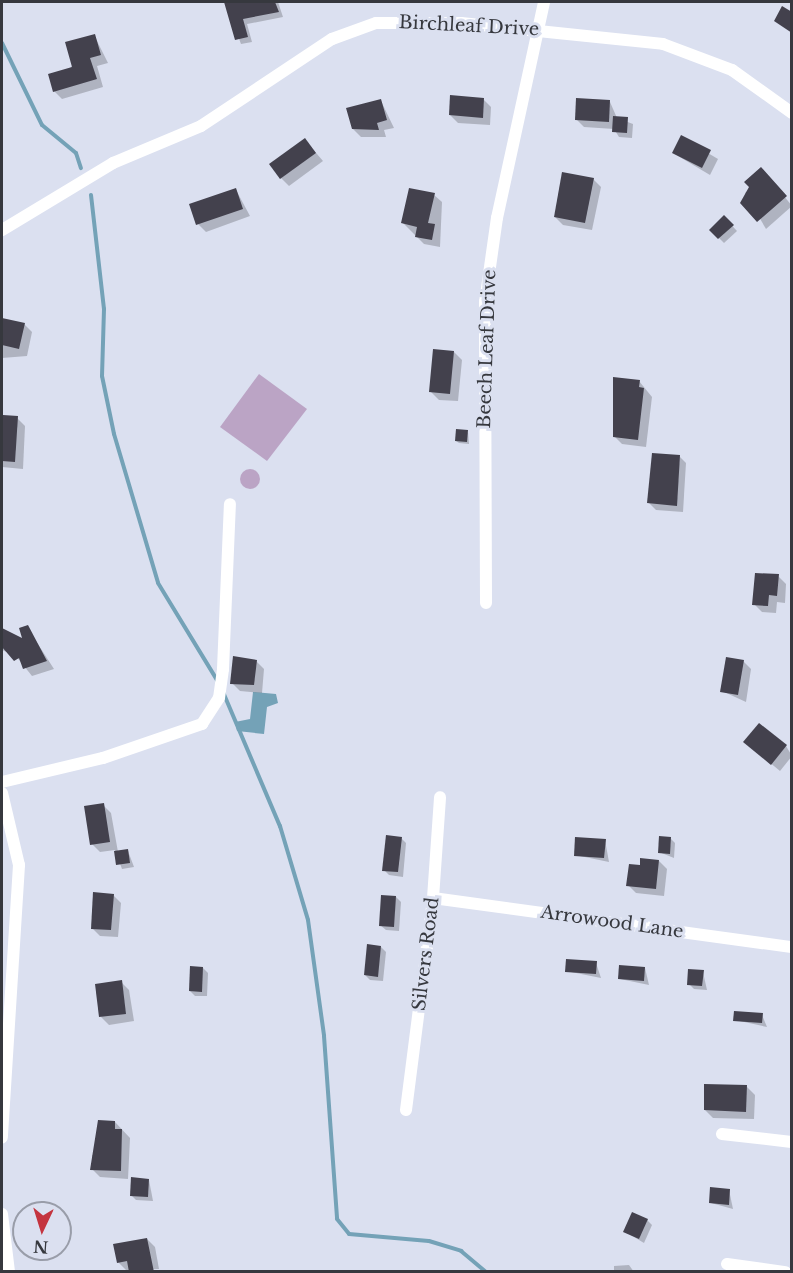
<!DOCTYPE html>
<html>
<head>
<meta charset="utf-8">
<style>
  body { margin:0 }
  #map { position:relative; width:793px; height:1273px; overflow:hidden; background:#dbe0f0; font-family:"Libre Baskerville",serif }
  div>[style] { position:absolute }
  .green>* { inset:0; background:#bba4c5 }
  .round { border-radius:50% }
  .water>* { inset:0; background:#74a2b7 }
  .shadow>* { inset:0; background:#0003 }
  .stream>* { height:4px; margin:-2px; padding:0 2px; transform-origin:2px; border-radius:2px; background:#74a2b7 }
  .building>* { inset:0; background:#43414d }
  .minor>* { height:12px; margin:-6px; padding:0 6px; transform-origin:6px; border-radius:6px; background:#fff }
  span { translate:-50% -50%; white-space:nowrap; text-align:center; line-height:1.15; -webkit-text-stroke:6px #dbe0f0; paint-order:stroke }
  .street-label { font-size:18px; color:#36383e }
  .frame { position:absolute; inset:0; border:3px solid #36383e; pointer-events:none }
  .north { position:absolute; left:12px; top:1201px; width:60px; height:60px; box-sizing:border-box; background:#dbe0f0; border:2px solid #999da9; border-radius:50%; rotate:184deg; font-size:16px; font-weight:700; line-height:24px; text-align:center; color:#36383e }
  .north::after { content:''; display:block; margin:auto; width:21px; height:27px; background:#c4343f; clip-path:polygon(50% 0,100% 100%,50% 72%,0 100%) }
</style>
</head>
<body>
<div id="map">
  <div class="green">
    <i style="clip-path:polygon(259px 374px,307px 409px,267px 461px,220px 427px)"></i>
    <i class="round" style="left:240px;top:469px;width:20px;height:20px"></i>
  </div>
  <div class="water">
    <i style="clip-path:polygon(253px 692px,276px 694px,278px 703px,267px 707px,264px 734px,237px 731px,235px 722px,250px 719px)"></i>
  </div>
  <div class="shadow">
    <i style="clip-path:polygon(225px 2px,278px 2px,283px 17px,247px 24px,252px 42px,241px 44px)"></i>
    <i style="clip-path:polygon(94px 35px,108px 63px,97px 66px,103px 87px,62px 99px,54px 91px)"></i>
    <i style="clip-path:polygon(483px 99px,491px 107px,490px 125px,458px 123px,450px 115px)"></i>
    <i style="clip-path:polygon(381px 101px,394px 128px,384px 130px,386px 137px,361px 137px,353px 129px)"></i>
    <i style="clip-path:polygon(610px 102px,617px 118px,633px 124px,632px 138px,619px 137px,614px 129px,584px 127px,576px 119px)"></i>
    <i style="clip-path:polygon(681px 137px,718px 159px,710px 175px,673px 153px)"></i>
    <i style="clip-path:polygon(305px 140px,323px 161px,289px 186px,281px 178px)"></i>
    <i style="clip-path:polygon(768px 176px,792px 206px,766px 229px,745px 193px)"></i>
    <i style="clip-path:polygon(593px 179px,601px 187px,592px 230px,563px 225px,555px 217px)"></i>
    <i style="clip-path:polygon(236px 190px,250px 216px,206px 232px,198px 224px)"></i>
    <i style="clip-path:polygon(434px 195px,442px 202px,440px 247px,424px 244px,403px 223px)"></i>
    <i style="clip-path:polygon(724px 217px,737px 231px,724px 243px,711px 230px)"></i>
    <i style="clip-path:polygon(2px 319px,24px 324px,32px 332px,27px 356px,2px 358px)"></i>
    <i style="clip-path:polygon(454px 352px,462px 360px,458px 401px,439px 400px,431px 392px)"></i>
    <i style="clip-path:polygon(615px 379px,639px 381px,652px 397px,646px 447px,622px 444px,614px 436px)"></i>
    <i style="clip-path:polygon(17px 418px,25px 426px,23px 469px,2px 467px,2px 433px)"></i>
    <i style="clip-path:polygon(468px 432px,469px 444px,459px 443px,456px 441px)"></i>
    <i style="clip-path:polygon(679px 456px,686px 463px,683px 512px,656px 510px,649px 503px)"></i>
    <i style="clip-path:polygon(778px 576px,786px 584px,785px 603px,777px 602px,776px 613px,762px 612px,754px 604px)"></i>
    <i style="clip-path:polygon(27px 627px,54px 669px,32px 676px,16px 656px,2px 650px,2px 630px,25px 641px)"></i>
    <i style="clip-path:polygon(256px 661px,264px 669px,262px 693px,240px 691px,232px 683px)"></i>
    <i style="clip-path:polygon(743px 661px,751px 669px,746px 702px,722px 691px)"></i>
    <i style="clip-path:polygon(745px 742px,786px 746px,792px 756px,780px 771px)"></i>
    <i style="clip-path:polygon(103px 805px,111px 813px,118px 852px,128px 851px,134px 867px,122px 869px,115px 850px,100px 852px,92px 844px)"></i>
    <i style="clip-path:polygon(401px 838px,406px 843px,403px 877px,389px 875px,384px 870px)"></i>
    <i style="clip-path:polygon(670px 838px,675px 843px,674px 858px,659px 852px)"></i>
    <i style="clip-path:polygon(605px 840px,609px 862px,575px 855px)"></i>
    <i style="clip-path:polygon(659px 861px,667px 869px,664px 896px,636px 893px,628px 885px)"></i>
    <i style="clip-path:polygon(113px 895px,121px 903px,118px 937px,100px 936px,92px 928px)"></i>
    <i style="clip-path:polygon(396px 897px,401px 902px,399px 931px,386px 930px,380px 925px)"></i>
    <i style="clip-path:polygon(381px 947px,386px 952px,383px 981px,370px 980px,365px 975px)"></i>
    <i style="clip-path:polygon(596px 963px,601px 978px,566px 971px)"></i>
    <i style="clip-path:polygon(203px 968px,208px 973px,207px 996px,195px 996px,190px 991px)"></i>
    <i style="clip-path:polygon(645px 968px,649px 985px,620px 979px)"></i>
    <i style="clip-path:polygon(703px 972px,707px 990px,694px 989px,689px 984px)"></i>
    <i style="clip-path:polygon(121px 982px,129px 990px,134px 1021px,109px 1025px,101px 1017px)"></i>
    <i style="clip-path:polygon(762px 1015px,767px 1027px,735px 1020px)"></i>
    <i style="clip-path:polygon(747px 1087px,755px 1095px,754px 1119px,713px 1118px,705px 1110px)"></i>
    <i style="clip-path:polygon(115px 1122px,130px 1138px,128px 1179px,100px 1177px,92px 1169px,92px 1155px,98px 1156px)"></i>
    <i style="clip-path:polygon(149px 1180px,153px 1201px,136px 1200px,131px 1195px)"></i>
    <i style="clip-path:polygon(729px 1190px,733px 1209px,711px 1203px)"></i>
    <i style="clip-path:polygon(647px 1220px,652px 1225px,644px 1243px,624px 1231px)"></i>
    <i style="clip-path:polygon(147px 1239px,155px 1247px,159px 1269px,126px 1270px,118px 1262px)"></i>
    <i style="clip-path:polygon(629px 1265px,634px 1272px,614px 1272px,614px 1266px)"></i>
  </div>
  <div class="stream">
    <i style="left:2px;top:43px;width:91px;rotate:64deg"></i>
    <i style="left:42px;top:125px;width:44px;rotate:39.5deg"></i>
    <i style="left:76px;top:153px;width:16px;rotate:72deg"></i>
    <i style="left:91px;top:195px;width:115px;rotate:83.5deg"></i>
    <i style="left:104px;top:309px;width:67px;rotate:91.7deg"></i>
    <i style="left:102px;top:376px;width:59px;rotate:78.3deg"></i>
    <i style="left:114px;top:434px;width:155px;rotate:73.5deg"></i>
    <i style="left:158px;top:583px;width:114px;rotate:58.7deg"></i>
    <i style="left:223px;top:692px;width:146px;rotate:67deg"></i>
    <i style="left:280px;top:826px;width:98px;rotate:73.4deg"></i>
    <i style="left:308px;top:920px;width:117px;rotate:82.1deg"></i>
    <i style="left:324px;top:1036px;width:183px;rotate:85.9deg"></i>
    <i style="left:337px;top:1219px;width:19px;rotate:51deg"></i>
    <i style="left:349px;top:1234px;width:80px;rotate:5deg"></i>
    <i style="left:429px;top:1241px;width:34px;rotate:17deg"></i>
    <i style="left:461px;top:1251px;width:33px;rotate:40deg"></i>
  </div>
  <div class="building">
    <i style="clip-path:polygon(224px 2px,275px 2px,279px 12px,243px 19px,248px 37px,235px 40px)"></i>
    <i style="clip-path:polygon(782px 6px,792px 12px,792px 33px,774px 21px)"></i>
    <i style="clip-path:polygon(95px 34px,101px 55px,90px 58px,97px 79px,53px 92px,48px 74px,72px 67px,65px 42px)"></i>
    <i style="clip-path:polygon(450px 95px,484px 98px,483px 118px,449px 115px)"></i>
    <i style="clip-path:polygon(576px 98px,610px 100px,609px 122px,575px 120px)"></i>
    <i style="clip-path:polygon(381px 99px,387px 120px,377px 123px,379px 130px,352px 129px,346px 108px)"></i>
    <i style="clip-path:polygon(613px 116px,628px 117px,627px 133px,612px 132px)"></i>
    <i style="clip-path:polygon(681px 135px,711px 150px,702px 168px,672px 153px)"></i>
    <i style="clip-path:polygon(305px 138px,316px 153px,280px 179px,269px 164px)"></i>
    <i style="clip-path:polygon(761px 167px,787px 196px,757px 222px,740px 203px,749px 187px,744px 182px)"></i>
    <i style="clip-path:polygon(562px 172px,594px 178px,585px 223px,554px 217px)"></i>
    <i style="clip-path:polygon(236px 188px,243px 209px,196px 225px,189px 204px)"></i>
    <i style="clip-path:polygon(409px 188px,435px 193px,428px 223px,435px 224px,432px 240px,415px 237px,417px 227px,401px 223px)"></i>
    <i style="clip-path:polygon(724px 215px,734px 225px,718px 239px,709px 230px)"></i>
    <i style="clip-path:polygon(2px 318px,25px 323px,19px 349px,2px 345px)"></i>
    <i style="clip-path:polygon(433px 349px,454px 351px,450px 394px,429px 392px)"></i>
    <i style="clip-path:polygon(613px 377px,640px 380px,639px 387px,644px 388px,638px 440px,613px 437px)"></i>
    <i style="clip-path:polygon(3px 415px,18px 416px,15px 462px,2px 461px)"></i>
    <i style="clip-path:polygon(456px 429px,468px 430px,467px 442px,455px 441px)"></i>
    <i style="clip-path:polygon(652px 453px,680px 455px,677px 506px,647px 503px)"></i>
    <i style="clip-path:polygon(755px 573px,779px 574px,777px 596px,769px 595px,768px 606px,752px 605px)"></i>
    <i style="clip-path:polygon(28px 625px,47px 661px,23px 669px,19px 658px,14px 661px,2px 647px,2px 628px,22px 638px,19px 628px)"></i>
    <i style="clip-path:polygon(233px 656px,257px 660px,254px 685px,230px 684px)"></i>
    <i style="clip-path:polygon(726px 657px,744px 660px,738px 695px,720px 692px)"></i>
    <i style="clip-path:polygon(759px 723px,787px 745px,771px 765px,743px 742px)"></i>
    <i style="clip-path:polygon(104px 803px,110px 842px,90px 845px,84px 806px)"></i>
    <i style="clip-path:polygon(386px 835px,402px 837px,398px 872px,382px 871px)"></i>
    <i style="clip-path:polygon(659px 836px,671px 837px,670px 854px,658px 853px)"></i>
    <i style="clip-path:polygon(575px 837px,606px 839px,604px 858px,574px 856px)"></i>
    <i style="clip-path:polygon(128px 849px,130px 863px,116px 865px,114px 851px)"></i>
    <i style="clip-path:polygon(640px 858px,659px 860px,656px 889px,626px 886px,629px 864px,640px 865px)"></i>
    <i style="clip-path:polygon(93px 892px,114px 894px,111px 930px,91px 929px)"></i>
    <i style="clip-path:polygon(381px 895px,396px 896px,394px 927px,379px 926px)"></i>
    <i style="clip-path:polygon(367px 944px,381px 946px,378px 977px,364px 975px)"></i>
    <i style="clip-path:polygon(566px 959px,597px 961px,596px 974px,565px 972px)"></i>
    <i style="clip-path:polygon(619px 965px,645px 967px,644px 981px,618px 979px)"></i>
    <i style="clip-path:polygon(190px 966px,203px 967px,202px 992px,189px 991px)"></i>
    <i style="clip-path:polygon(688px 969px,704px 970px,702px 986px,687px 985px)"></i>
    <i style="clip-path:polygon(122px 980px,126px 1014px,99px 1017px,95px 984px)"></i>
    <i style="clip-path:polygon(734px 1011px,763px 1013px,762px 1023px,733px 1021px)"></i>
    <i style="clip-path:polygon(704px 1084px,747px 1085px,746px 1112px,704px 1110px)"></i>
    <i style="clip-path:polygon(98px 1120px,115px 1121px,115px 1129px,122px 1129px,121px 1171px,90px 1170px)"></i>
    <i style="clip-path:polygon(131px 1177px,149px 1179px,148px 1197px,130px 1196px)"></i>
    <i style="clip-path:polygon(710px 1187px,730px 1189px,729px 1205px,709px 1203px)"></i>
    <i style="clip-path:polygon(632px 1212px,648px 1219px,639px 1239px,623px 1232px)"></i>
    <i style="clip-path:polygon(147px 1238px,154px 1272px,129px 1272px,127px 1261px,117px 1263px,113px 1244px)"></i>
  </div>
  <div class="minor">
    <i style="left:2px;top:230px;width:130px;rotate:-31.1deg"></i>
    <i style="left:113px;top:163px;width:95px;rotate:-22.8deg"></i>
    <i style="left:201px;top:126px;width:157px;rotate:-33.6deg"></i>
    <i style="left:332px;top:39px;width:47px;rotate:-20deg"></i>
    <i style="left:376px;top:23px;width:85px"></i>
    <i style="left:461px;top:23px;width:203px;rotate:5.9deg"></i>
    <i style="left:663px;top:44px;width:74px;rotate:20.6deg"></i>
    <i style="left:732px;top:70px;width:74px;rotate:35.6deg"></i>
    <i style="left:486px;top:603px;width:301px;rotate:-90.2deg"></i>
    <i style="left:485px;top:302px;width:85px;rotate:-81.9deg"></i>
    <i style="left:497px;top:218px;width:221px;rotate:-77.7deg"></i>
    <i style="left:2px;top:782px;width:104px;rotate:-13.4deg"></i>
    <i style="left:103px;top:758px;width:105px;rotate:-19deg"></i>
    <i style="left:202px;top:724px;width:31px;rotate:-57deg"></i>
    <i style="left:219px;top:698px;width:29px;rotate:-82deg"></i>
    <i style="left:223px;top:669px;width:165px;rotate:-87.6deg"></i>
    <i style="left:2px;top:793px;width:74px;rotate:76.7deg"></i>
    <i style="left:19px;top:865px;width:273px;rotate:93.6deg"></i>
    <i style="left:433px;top:898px;width:362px;rotate:7.8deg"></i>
    <i style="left:406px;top:1110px;width:214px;rotate:-82.7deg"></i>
    <i style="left:433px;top:898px;width:101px;rotate:-86deg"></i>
    <i style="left:722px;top:1134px;width:70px;rotate:6.5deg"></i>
    <i style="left:2px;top:1214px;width:58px;rotate:83.1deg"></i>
    <i style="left:727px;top:1264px;width:59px;rotate:7.9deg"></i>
  </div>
  <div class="street-label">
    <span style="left:469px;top:26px;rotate:3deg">Birchleaf Drive</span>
    <span style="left:487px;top:349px;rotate:-88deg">Beech Leaf Drive</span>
    <span style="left:612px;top:922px;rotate:8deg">Arrowood Lane</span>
    <span style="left:426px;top:954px;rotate:-83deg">Silvers Road</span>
  </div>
  <div class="frame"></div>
  <div class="north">N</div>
</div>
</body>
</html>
